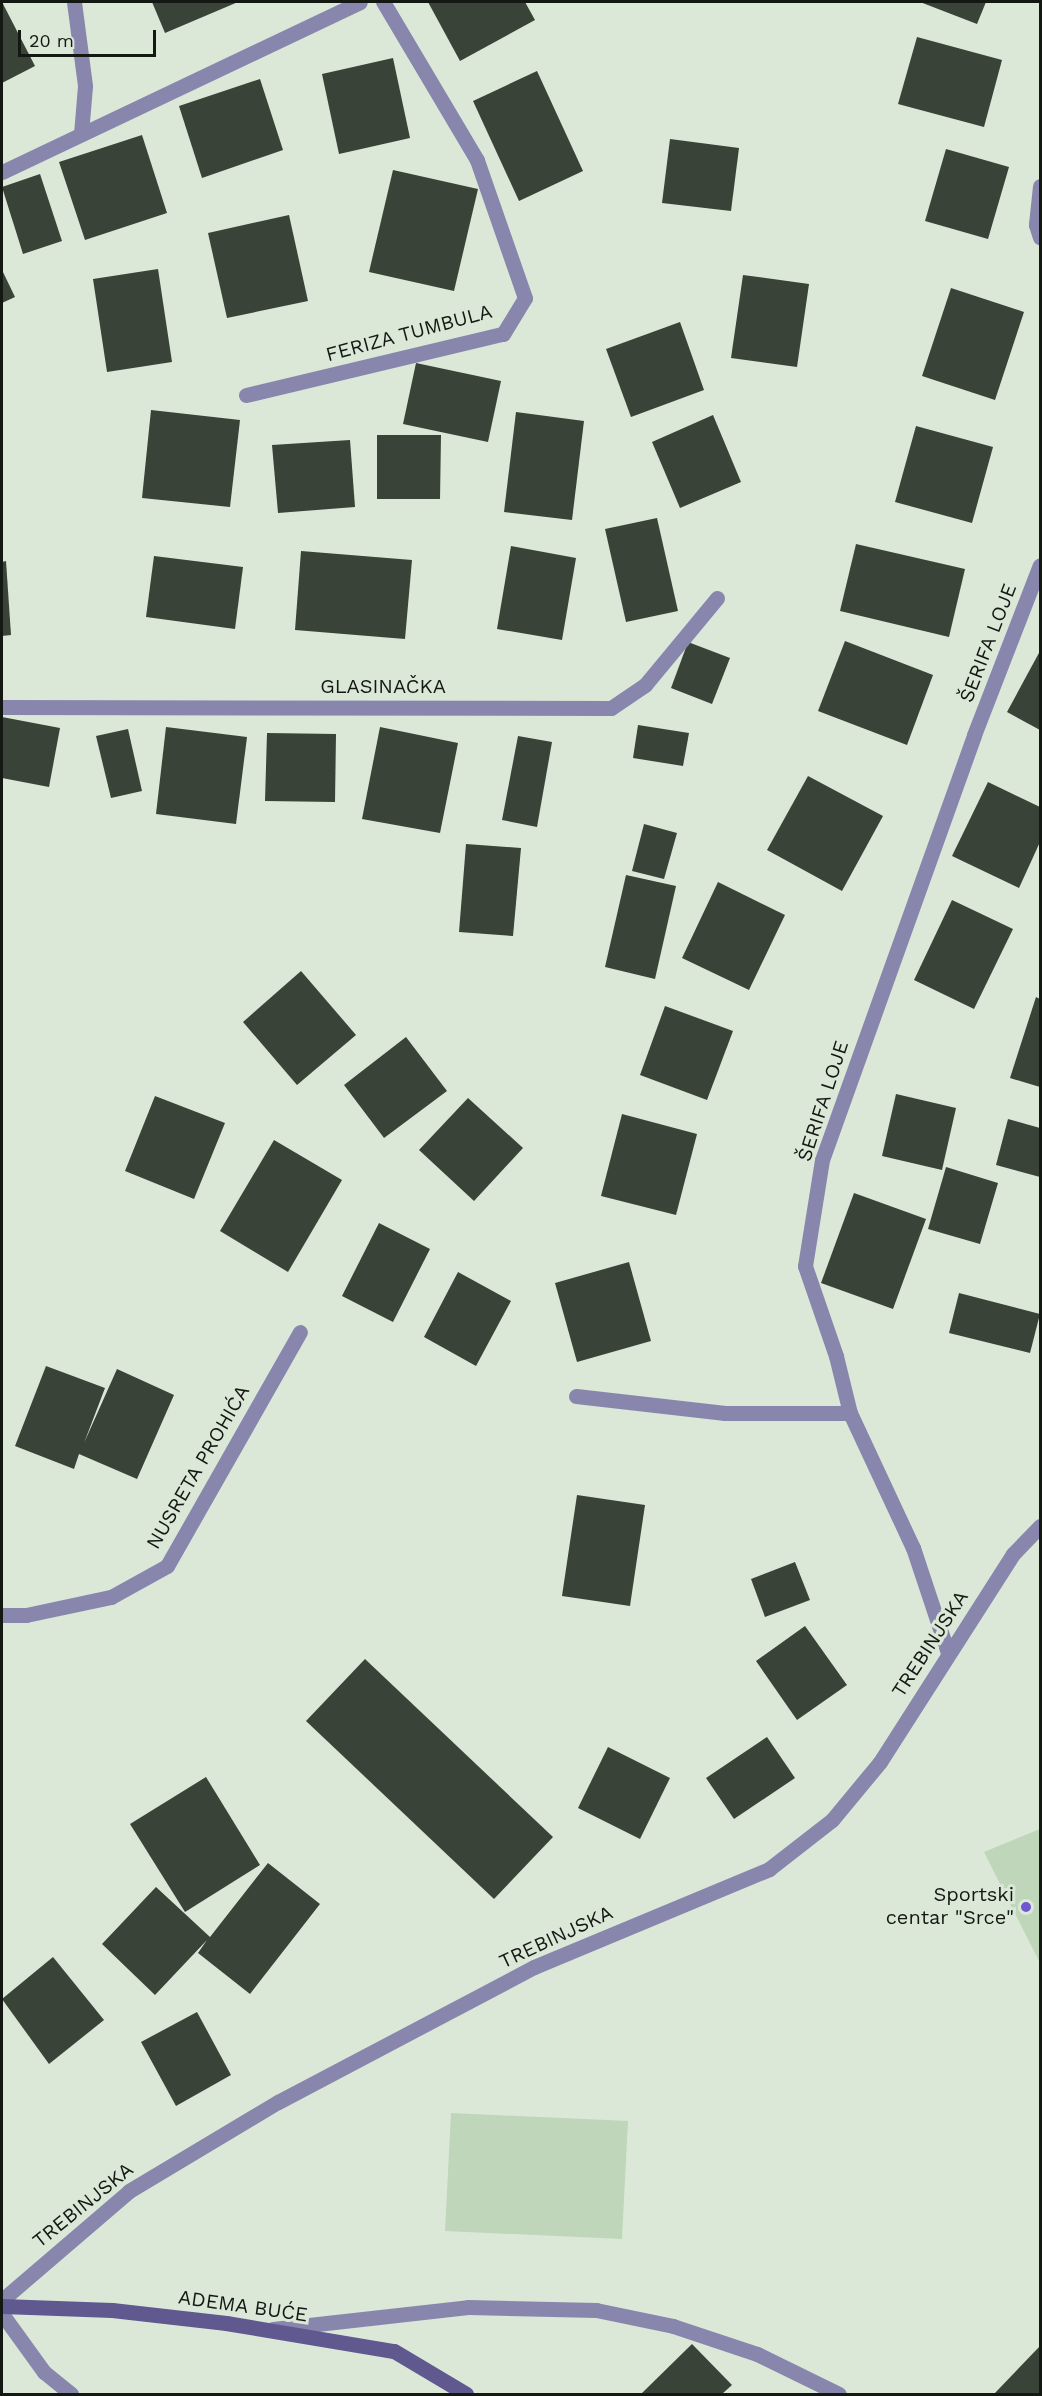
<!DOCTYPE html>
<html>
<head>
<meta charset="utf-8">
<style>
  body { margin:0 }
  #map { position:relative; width:1042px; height:2396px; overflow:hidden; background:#dbe8d8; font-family:"Work Sans",sans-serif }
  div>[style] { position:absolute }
  .green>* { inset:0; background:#bfd6ba }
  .building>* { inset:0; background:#394337 }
  .street>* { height:15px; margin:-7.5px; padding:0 7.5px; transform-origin:7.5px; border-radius:7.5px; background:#8986ad }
  .secondary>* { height:15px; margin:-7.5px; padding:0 7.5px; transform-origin:7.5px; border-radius:7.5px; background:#5f5990 }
  .dots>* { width:16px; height:16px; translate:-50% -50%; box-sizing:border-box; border:3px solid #dbe8d8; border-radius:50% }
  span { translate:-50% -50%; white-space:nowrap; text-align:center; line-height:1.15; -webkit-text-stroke:6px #dbe8d8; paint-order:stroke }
  .street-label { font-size:20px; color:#141813 }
  .poi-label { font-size:20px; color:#141813 }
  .right { translate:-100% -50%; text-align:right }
  .frame { position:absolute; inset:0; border:3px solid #141813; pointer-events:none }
  .scale { position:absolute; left:18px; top:30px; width:138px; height:27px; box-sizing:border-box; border:3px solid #141813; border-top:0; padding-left:8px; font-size:18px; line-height:21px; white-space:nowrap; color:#141813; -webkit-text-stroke:4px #dbe8d8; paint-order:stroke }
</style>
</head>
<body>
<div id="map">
  <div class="green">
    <i style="clip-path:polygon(1040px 1829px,1040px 1963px,984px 1852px)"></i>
    <i style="clip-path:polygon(451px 2113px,628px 2121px,622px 2239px,445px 2231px)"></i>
  </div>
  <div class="building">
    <i style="clip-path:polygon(2px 2px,35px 66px,2px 83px)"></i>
    <i style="clip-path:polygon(152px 2px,238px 2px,165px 33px)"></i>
    <i style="clip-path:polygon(428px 2px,525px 2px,535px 20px,460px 61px)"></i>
    <i style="clip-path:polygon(920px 2px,986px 2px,977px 24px)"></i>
    <i style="clip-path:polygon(917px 37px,1002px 60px,984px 127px,898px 104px)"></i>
    <i style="clip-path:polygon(393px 58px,410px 138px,339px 154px,322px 74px)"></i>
    <i style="clip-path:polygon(537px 71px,583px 171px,519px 201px,473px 101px)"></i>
    <i style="clip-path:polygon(260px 79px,283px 150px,202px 178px,179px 106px)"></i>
    <i style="clip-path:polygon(142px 135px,167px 213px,85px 240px,59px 162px)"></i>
    <i style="clip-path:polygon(670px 139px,739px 148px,731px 211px,662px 203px)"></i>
    <i style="clip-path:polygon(946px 149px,1009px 167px,988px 239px,925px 221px)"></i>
    <i style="clip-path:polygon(393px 170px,478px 189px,454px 291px,369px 272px)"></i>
    <i style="clip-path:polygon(40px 174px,62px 241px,23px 254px,2px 187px)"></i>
    <i style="clip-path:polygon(289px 215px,308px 301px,227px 318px,208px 233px)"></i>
    <i style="clip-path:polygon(158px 269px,172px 362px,107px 372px,93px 279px)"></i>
    <i style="clip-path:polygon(2px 270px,15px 297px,2px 303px)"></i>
    <i style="clip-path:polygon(743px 275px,809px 284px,797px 367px,731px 358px)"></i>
    <i style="clip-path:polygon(951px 288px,1024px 312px,995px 400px,922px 376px)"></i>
    <i style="clip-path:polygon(680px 322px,704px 390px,631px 417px,606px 349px)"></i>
    <i style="clip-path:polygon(416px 363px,501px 381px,488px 442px,403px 424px)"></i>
    <i style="clip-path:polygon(151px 410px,240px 420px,230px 507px,142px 498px)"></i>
    <i style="clip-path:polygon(516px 412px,584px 421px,572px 520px,504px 512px)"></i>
    <i style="clip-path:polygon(713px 415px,741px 482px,680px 508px,652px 442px)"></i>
    <i style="clip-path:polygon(916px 426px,993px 447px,972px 523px,895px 502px)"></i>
    <i style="clip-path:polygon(377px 435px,441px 435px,440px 499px,377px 499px)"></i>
    <i style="clip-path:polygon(350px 440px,355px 507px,278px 513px,272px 445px)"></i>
    <i style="clip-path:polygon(657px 518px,678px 611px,626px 622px,605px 529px)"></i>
    <i style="clip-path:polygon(856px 544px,965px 569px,949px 637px,840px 611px)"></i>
    <i style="clip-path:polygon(511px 546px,576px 558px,562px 640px,497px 629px)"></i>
    <i style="clip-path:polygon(301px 551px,412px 560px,405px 639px,295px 630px)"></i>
    <i style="clip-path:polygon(154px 556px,243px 567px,235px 629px,146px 617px)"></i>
    <i style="clip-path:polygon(6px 561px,11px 635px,2px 636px,2px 562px)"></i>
    <i style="clip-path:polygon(845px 641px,933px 675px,907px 745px,818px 711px)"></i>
    <i style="clip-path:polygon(688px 642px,730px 658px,712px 704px,671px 688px)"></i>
    <i style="clip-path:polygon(1040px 651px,1040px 730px,1007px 712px)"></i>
    <i style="clip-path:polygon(2px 717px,60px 728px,49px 787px,2px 778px)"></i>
    <i style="clip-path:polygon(638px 725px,689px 733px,683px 766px,633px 758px)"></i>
    <i style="clip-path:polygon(166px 727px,247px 737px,236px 824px,156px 814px)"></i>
    <i style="clip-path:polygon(380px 727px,458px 743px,440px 833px,362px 819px)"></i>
    <i style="clip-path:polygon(128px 729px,142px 791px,111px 798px,96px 736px)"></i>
    <i style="clip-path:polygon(267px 733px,336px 734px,335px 802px,265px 801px)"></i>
    <i style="clip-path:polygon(518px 736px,552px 742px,537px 827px,502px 820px)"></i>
    <i style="clip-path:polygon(808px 776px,883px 816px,842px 891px,767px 850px)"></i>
    <i style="clip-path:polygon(988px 782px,1040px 807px,1040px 842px,1019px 888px,952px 856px)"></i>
    <i style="clip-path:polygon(644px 824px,677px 833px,664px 879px,632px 871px)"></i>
    <i style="clip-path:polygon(466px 844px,521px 848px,513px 936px,459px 932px)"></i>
    <i style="clip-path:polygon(626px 875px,676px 886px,655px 979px,605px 967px)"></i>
    <i style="clip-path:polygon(718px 882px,785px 915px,749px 990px,682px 958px)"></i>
    <i style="clip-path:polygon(952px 900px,1013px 929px,974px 1009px,914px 980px)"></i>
    <i style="clip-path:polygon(301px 971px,356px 1035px,297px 1085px,243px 1022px)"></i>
    <i style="clip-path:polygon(1036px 997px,1040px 999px,1040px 1087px,1010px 1078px)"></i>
    <i style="clip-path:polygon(665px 1006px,733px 1031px,707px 1100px,640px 1075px)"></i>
    <i style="clip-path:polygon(406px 1037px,447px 1091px,384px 1138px,344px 1085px)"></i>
    <i style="clip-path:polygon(896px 1094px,956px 1108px,942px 1170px,882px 1156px)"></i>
    <i style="clip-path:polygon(155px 1096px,225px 1123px,194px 1199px,125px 1171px)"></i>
    <i style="clip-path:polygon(468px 1098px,523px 1148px,474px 1201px,419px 1150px)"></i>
    <i style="clip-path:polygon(622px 1114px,697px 1134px,676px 1215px,601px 1196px)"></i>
    <i style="clip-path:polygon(1008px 1119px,1040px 1128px,1040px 1177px,996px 1165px)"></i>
    <i style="clip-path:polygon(274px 1140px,342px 1180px,288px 1272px,220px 1231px)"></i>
    <i style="clip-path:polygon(946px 1167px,998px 1183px,980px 1244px,928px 1229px)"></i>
    <i style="clip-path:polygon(854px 1193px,926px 1219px,893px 1309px,821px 1283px)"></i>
    <i style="clip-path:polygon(379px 1223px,430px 1249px,393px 1322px,342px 1296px)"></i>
    <i style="clip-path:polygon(629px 1262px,651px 1341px,577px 1362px,555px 1283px)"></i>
    <i style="clip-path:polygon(458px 1272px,511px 1301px,476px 1366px,424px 1337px)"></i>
    <i style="clip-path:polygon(959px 1293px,1040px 1314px,1030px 1353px,949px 1333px)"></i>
    <i style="clip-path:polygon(46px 1366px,105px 1388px,84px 1443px,117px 1369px,174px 1395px,137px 1479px,79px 1454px,74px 1469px,15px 1446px)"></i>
    <i style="clip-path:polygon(577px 1495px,645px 1505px,630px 1606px,562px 1596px)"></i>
    <i style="clip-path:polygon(795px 1562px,810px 1600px,765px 1617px,751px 1579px)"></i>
    <i style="clip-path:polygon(805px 1626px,847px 1685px,797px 1720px,756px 1661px)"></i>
    <i style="clip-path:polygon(365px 1659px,553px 1837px,494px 1899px,306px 1721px)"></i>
    <i style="clip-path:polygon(767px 1737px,795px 1778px,734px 1819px,706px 1778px)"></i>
    <i style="clip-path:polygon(608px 1747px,670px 1778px,640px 1839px,578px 1808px)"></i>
    <i style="clip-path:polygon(206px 1777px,260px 1865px,185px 1912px,130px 1824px)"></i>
    <i style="clip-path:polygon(268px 1863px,320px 1904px,250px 1994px,198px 1953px,207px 1940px,155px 1995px,102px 1944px,156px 1887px,210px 1937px)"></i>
    <i style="clip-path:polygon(53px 1957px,104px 2020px,49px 2064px,2px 1999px)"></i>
    <i style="clip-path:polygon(197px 2012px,231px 2075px,176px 2106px,141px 2042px)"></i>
    <i style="clip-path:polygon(692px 2344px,732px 2385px,722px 2394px,641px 2394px)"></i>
    <i style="clip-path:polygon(1040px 2346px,1040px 2394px,994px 2394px)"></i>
  </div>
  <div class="street">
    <i style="left:74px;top:2px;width:85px;rotate:82.5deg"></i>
    <i style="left:85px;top:86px;width:48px;rotate:94.8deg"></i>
    <i style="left:2px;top:172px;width:396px;rotate:-25.4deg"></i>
    <i style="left:1040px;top:186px;width:39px;rotate:96deg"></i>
    <i style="left:1036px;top:225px;width:13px;rotate:72deg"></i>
    <i style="left:246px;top:395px;width:264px;rotate:-13.4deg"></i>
    <i style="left:503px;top:334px;width:42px;rotate:-58.6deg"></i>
    <i style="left:525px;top:298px;width:146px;rotate:-109.2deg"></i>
    <i style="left:477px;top:160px;width:184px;rotate:-120.7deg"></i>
    <i style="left:2px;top:707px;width:609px;rotate:0.09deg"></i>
    <i style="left:611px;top:708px;width:41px;rotate:-34.1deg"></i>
    <i style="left:645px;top:685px;width:113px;rotate:-50.4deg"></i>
    <i style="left:576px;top:1396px;width:150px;rotate:6.5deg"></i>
    <i style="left:725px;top:1413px;width:125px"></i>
    <i style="left:2px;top:1615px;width:24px"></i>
    <i style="left:26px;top:1615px;width:87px;rotate:-12deg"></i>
    <i style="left:111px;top:1597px;width:64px;rotate:-29deg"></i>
    <i style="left:167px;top:1566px;width:269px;rotate:-60.4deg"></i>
    <i style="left:948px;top:1653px;width:111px;rotate:-108.4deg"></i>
    <i style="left:913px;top:1548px;width:149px;rotate:-115deg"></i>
    <i style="left:850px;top:1413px;width:59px;rotate:-103.8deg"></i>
    <i style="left:836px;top:1356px;width:95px;rotate:-109deg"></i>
    <i style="left:805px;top:1266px;width:107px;rotate:-80.9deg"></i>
    <i style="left:822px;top:1160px;width:451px;rotate:-70.3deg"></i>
    <i style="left:974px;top:735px;width:182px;rotate:-68.8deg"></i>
    <i style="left:2px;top:2300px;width:167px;rotate:-40.6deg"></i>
    <i style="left:129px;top:2191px;width:174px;rotate:-30.9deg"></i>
    <i style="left:278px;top:2102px;width:289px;rotate:-27.8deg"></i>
    <i style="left:534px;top:1967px;width:255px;rotate:-22.6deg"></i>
    <i style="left:769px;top:1869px;width:80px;rotate:-37.9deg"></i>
    <i style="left:832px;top:1820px;width:75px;rotate:-50.4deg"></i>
    <i style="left:880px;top:1762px;width:247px;rotate:-57.4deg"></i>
    <i style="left:1013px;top:1554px;width:39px;rotate:-46deg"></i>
    <i style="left:2px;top:2314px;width:72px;rotate:54.1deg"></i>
    <i style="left:44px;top:2372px;width:35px;rotate:39deg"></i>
    <i style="left:273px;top:2329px;width:196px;rotate:-6.4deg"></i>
    <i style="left:468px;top:2307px;width:128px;rotate:1.3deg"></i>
    <i style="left:596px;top:2310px;width:79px;rotate:11.7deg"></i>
    <i style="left:673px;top:2326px;width:89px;rotate:18.4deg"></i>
    <i style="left:757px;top:2354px;width:91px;rotate:26deg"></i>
  </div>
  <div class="secondary">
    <i style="left:2px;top:2306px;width:110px;rotate:2.1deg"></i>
    <i style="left:112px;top:2310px;width:115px;rotate:6.5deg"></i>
    <i style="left:226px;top:2323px;width:170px;rotate:9.5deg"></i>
    <i style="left:394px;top:2351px;width:84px;rotate:30.8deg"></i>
  </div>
  <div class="dots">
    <i style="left:1026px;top:1907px;background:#6e57d1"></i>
  </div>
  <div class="street-label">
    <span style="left:409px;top:333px;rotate:-15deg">FERIZA TUMBULA</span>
    <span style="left:988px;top:643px;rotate:-69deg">ŠERIFA LOJE</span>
    <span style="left:383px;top:686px">GLASINAČKA</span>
    <span style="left:823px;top:1101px;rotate:-72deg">ŠERIFA LOJE</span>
    <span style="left:198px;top:1467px;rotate:-60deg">NUSRETA PROHIĆA</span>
    <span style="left:930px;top:1644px;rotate:-57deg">TREBINJSKA</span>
    <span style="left:556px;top:1937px;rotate:-25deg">TREBINJSKA</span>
    <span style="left:83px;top:2205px;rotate:-39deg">TREBINJSKA</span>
    <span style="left:243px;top:2306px;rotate:8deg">ADEMA BUĆE</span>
  </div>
  <div class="poi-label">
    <span class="right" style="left:1014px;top:1906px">Sportski<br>centar "Srce"</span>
  </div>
  <div class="frame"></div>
  <div class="scale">20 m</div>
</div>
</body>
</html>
